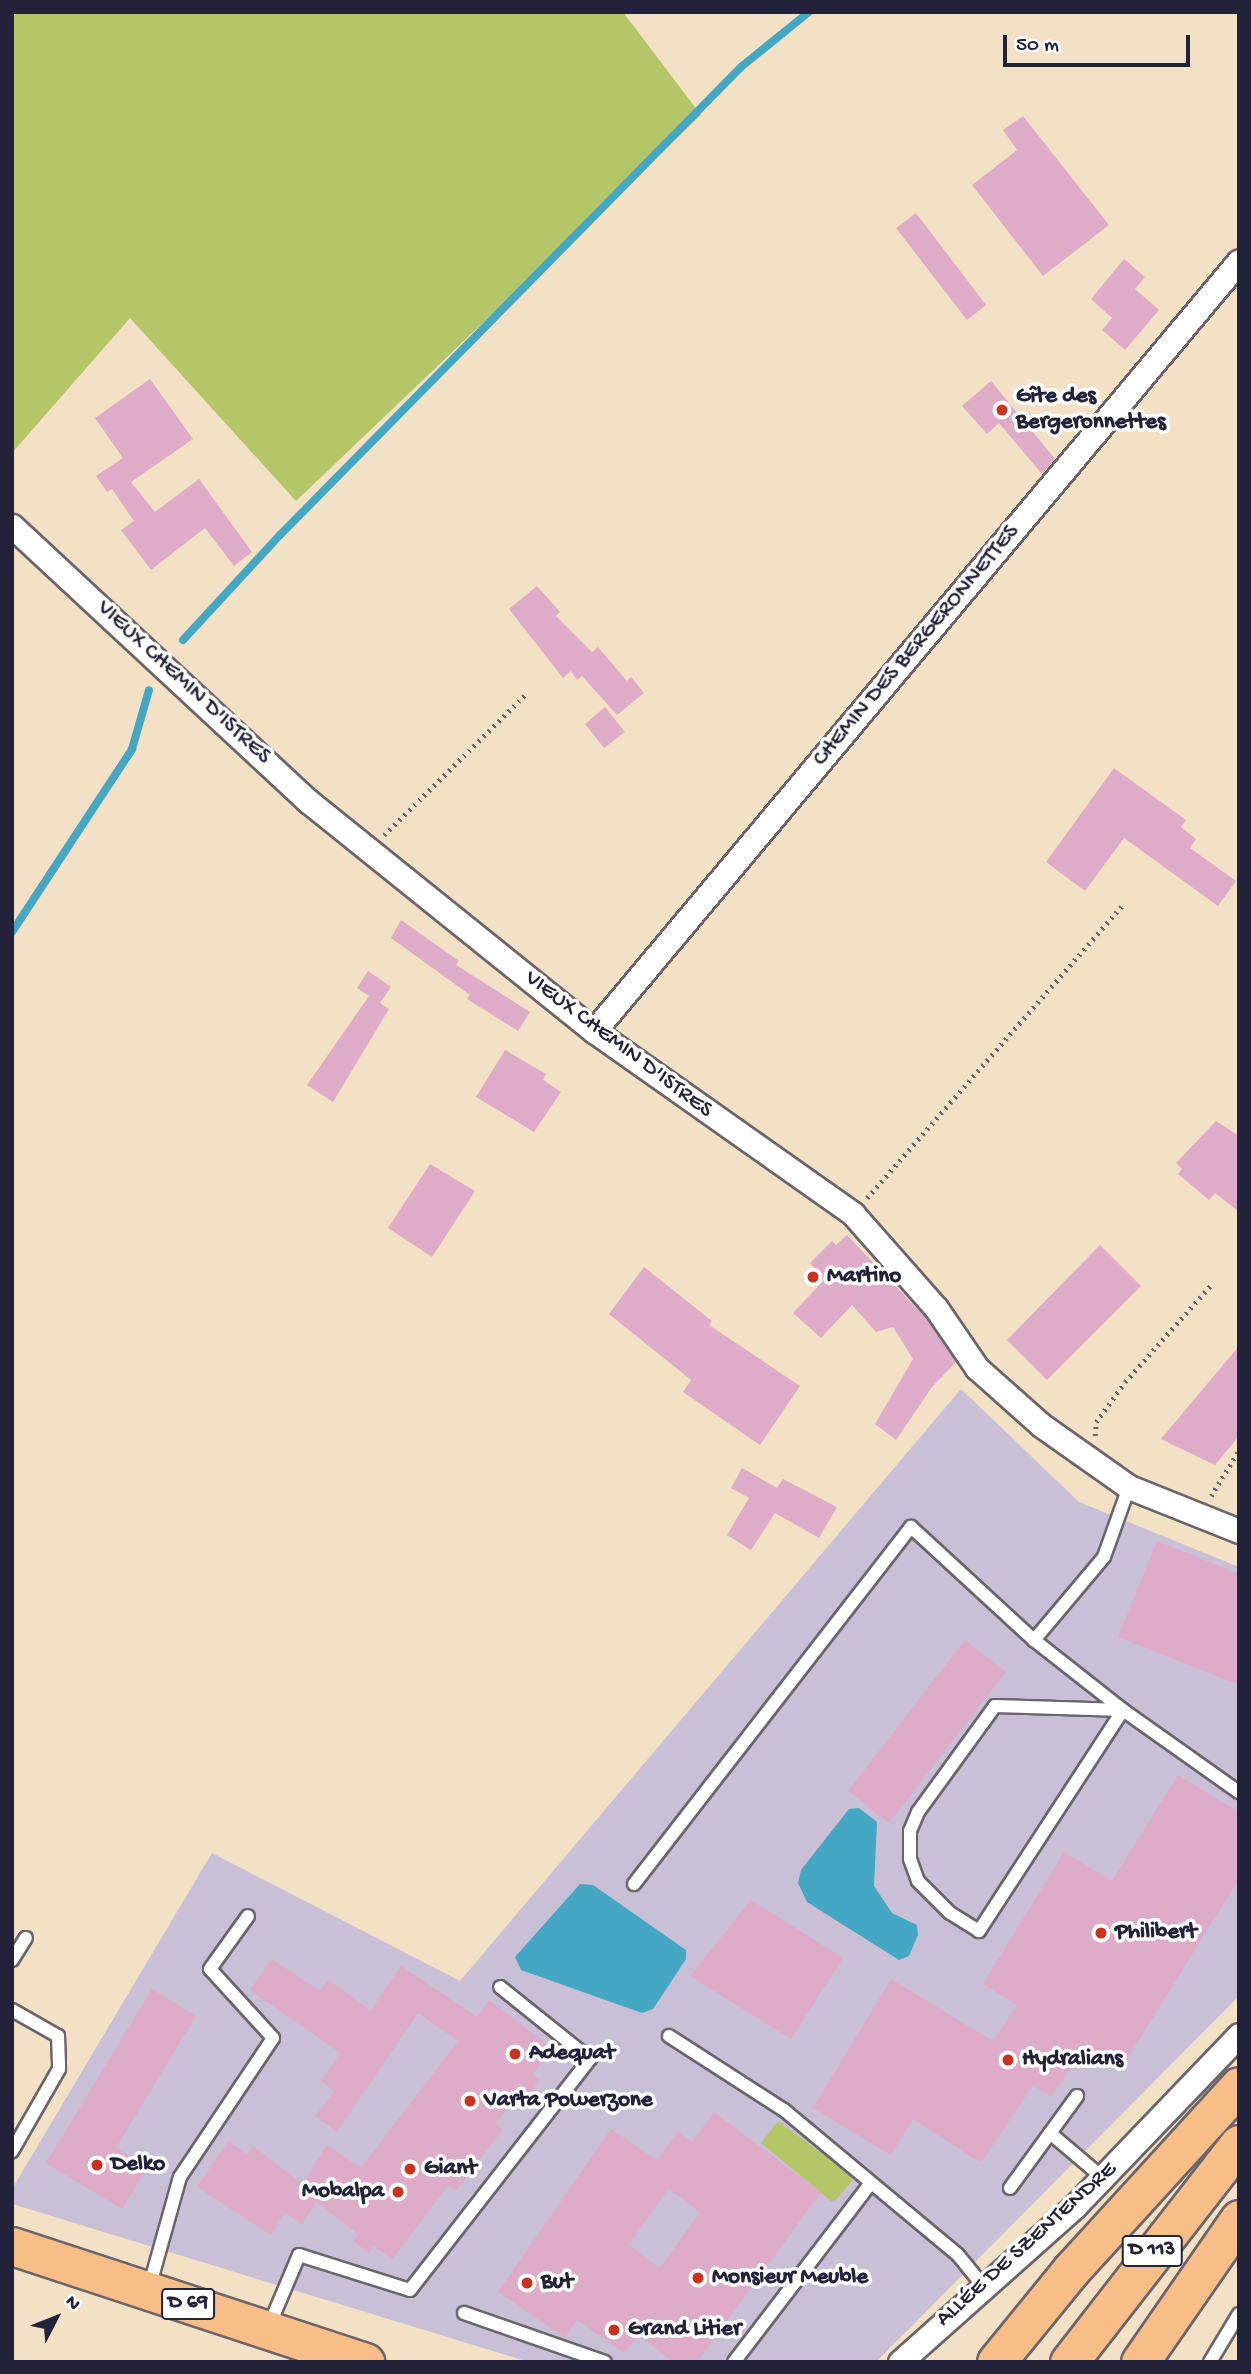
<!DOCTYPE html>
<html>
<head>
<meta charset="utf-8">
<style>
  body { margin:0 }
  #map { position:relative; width:1251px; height:2374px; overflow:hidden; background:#f2e1c4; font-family:"Gochi Hand",sans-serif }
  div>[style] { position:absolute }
  .industrial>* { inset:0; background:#c9bfd7 }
  .green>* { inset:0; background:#b5c669 }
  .water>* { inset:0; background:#44a7c4 }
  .stream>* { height:8px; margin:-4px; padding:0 4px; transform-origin:4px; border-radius:4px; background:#44a7c4 }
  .building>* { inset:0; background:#deacc8 }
  .path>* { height:4.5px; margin-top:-2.25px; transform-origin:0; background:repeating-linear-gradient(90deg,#6b656b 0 2px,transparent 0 7px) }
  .roads { filter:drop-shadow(2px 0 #6b656b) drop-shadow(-2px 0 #6b656b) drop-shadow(0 2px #6b656b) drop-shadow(0 -2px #6b656b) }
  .lane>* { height:12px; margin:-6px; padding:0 6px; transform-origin:6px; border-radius:6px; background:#fff }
  .street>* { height:23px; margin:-11.5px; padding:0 11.5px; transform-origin:11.5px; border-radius:11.5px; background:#fff }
  .primary>* { height:37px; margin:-18.5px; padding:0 18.5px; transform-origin:18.5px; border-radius:18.5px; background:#f7be88 }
  .dots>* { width:19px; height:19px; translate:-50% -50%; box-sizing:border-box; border:4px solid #fff; border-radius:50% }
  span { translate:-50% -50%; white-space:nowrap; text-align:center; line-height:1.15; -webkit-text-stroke:7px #fff; paint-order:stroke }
  .shield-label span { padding:2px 5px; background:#fff; border:2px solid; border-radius:5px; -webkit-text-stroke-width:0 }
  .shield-label { font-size:21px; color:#22223b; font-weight:700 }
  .poi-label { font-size:23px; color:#22223b; font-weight:700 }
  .left { translate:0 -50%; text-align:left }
  .right { translate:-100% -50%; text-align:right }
  .street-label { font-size:23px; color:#22223b }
  .frame { position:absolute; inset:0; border:14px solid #22223b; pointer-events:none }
  .north { position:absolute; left:21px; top:2283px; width:70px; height:70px; -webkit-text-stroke:5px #fff; paint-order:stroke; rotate:48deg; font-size:19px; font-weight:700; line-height:28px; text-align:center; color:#22223b }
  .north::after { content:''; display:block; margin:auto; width:24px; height:32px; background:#22223b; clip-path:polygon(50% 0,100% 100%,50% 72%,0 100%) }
  .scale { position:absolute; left:1003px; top:35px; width:187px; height:32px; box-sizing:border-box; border:4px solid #22223b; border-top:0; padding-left:9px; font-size:21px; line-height:24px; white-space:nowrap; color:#22223b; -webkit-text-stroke:5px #fff; paint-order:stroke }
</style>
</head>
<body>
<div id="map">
  <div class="industrial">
    <i style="clip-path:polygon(961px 1389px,1079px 1502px,1239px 1567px,1239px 1996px,876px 2362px,529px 2362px,12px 2204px,12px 2189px,212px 1853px,460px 1981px)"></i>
  </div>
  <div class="green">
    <i style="clip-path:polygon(12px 12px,623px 12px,701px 115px,296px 501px,130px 318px,12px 453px)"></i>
    <i style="clip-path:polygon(778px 2121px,850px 2174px,852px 2181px,836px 2200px,831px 2201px,761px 2143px)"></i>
  </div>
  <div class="water">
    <i style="clip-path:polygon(859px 1808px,877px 1822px,874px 1886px,892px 1913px,917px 1925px,918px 1935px,909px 1956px,899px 1960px,807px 1902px,798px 1883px,801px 1870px,849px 1809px)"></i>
    <i style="clip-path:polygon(580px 1884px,593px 1885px,686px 1950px,686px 1959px,653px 2009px,642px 2013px,521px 1970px,515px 1957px)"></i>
  </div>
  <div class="stream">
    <i style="left:183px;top:640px;width:143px;rotate:-47.3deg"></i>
    <i style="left:280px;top:535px;width:657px;rotate:-45.43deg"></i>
    <i style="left:741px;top:67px;width:87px;rotate:-39deg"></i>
    <i style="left:12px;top:932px;width:219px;rotate:-56.7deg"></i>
    <i style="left:132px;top:749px;width:61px;rotate:-73.9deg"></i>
  </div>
  <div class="building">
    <i style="clip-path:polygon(1023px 116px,1109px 225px,1043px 276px,972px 185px,1017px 150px,1003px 130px)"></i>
    <i style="clip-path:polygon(916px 213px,986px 305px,967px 320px,896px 228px)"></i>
    <i style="clip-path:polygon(1124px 259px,1145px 277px,1135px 289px,1159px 310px,1125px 350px,1102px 330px,1112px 318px,1091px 299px)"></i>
    <i style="clip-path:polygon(150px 379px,193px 439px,131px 482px,155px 512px,199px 479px,252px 552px,234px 566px,205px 528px,151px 570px,121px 530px,134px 521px,112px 489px,107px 492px,96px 476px,123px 458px,95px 418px)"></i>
    <i style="clip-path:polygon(991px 381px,1055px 459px,1042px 474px,999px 423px,987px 434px,962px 406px)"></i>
    <i style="clip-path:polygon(537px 586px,560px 612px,556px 616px,592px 652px,598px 647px,627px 681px,631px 677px,644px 693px,617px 715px,582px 676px,577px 680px,571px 671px,563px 678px,509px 609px)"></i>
    <i style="clip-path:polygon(605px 707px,625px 732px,604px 748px,585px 724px)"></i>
    <i style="clip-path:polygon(1114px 768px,1186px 820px,1181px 827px,1196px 839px,1190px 848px,1236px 881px,1218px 906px,1124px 838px,1085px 891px,1046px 862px)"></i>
    <i style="clip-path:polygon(401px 920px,459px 961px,456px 965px,530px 1012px,518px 1031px,467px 999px,470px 995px,391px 938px)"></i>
    <i style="clip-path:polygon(368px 971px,391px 987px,380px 1003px,389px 1009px,333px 1102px,307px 1085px,369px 996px,357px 988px)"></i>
    <i style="clip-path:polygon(505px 1050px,546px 1074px,543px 1080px,561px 1092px,534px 1132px,476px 1097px)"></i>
    <i style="clip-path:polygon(1216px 1121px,1239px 1136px,1239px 1212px,1215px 1193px,1209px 1200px,1178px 1174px,1182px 1169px,1176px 1163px)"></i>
    <i style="clip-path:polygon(430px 1164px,475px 1191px,432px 1257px,388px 1228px)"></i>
    <i style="clip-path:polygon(847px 1235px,925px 1317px,956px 1362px,932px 1387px,896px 1440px,875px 1424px,913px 1359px,893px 1327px,876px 1332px,852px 1305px,821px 1338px,793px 1313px,825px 1279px,810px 1263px,832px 1241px,836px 1245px)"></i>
    <i style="clip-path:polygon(1100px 1245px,1141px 1286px,1047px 1380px,1007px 1340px)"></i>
    <i style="clip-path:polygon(644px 1267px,712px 1321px,709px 1325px,800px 1386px,760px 1445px,683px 1392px,691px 1380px,609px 1314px)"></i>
    <i style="clip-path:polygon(1239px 1346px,1239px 1436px,1215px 1465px,1161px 1439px)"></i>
    <i style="clip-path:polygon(742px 1468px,777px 1488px,783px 1479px,837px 1507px,819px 1538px,775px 1513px,751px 1550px,727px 1535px,749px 1498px,731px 1488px)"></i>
    <i style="clip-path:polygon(1157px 1541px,1239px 1574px,1239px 1685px,1118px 1637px)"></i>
    <i style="clip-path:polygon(965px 1640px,1006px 1672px,889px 1823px,848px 1791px)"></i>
    <i style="clip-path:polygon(1178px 1775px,1239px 1812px,1239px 1879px,1121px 2069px,1085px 2047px,1051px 2097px,1033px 2085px,981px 2163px,913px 2119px,891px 2155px,813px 2108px,891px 1979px,993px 2041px,1017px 2005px,983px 1984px,1064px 1852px,1112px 1881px)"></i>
    <i style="clip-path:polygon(751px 1900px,843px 1958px,791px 2039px,690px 1976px)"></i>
    <i style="clip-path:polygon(272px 1959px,320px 1991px,328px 1980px,371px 2010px,401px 1966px,477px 2017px,489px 2000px,553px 2049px,533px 2074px,540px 2080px,528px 2096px,521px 2091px,496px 2123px,503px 2129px,491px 2145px,456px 2191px,449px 2185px,392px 2259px,374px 2246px,369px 2253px,353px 2241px,358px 2234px,316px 2202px,302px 2224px,285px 2213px,271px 2235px,197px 2187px,228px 2141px,247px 2154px,253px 2146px,303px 2184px,327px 2145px,361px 2168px,458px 2041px,418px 2013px,337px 2132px,315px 2116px,334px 2091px,321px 2081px,340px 2053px,250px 1990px)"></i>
    <i style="clip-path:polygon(152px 1989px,196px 2016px,116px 2148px,148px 2167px,122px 2209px,46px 2163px)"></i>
    <i style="clip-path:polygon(evenodd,714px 2112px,821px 2192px,697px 2362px,673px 2362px,639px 2335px,624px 2353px,577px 2320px,565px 2338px,498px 2292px,611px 2129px,657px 2160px,678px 2131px,692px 2142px,714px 2112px,668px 2189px,700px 2212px,660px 2268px,629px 2245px,668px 2189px)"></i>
  </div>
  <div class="path">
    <i style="left:384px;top:835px;width:202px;rotate:-44.8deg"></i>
    <i style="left:867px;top:1198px;width:389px;rotate:-48.9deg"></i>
    <i style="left:1095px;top:1436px;width:14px;rotate:-86deg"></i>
    <i style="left:1096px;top:1422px;width:49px;rotate:-54.1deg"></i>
    <i style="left:1125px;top:1382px;width:132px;rotate:-48.4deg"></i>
    <i style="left:1211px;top:1496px;width:54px;rotate:-58.7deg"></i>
  </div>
  <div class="roads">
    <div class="lane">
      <i style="left:1129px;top:1487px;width:74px;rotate:109.7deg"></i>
      <i style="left:1104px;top:1557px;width:109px;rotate:130.1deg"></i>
      <i style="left:1034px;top:1640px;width:113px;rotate:38.2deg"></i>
      <i style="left:1123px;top:1710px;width:264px;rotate:123.1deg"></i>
      <i style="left:979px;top:1931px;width:34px;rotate:-148deg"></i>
      <i style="left:950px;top:1913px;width:45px;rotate:-135deg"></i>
      <i style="left:918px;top:1881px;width:23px;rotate:-110deg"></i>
      <i style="left:910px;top:1859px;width:28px;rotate:-90deg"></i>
      <i style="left:910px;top:1831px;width:21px;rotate:-67deg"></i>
      <i style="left:918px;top:1812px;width:131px;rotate:-54deg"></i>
      <i style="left:995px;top:1706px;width:128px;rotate:1.8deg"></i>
      <i style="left:1123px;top:1710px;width:142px;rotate:35.3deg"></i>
      <i style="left:634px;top:1884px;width:452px;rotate:-52.2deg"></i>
      <i style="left:911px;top:1527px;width:167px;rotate:42.6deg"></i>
      <i style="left:12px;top:1960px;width:26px;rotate:-58deg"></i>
      <i style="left:12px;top:2010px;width:53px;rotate:29.5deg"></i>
      <i style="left:58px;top:2036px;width:33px;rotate:88deg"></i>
      <i style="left:59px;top:2069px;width:95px;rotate:119.8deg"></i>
      <i style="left:669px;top:2036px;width:137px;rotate:32.8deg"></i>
      <i style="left:784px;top:2110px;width:226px;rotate:39.8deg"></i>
      <i style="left:958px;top:2255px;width:40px;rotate:51deg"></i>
      <i style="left:1050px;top:2133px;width:70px;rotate:40.3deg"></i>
      <i style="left:1010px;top:2188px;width:114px;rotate:-53.9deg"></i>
      <i style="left:149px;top:2288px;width:115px;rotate:-74.4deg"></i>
      <i style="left:180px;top:2177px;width:167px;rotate:-56.2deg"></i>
      <i style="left:273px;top:2038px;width:93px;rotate:-132.4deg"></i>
      <i style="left:210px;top:1969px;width:65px;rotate:-54.4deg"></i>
      <i style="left:464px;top:2313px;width:149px;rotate:19.2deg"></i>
      <i style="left:269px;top:2326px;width:77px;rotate:-67.1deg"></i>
      <i style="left:299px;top:2255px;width:116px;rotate:17.5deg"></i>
      <i style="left:410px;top:2290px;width:293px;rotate:-52.1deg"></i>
      <i style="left:590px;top:2059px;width:115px;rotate:-141.3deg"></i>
      <i style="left:734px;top:2362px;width:225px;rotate:-52.6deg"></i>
      <i style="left:1210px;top:2362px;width:56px;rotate:-58.9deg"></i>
    </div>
    <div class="street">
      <i style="left:12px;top:526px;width:404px;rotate:42.9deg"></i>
      <i style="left:308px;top:801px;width:367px;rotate:38.8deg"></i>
      <i style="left:594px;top:1031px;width:317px;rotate:35.2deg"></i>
      <i style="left:853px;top:1214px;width:125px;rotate:48.6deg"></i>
      <i style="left:936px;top:1308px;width:73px;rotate:55.7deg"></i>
      <i style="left:977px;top:1368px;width:86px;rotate:41.7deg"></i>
      <i style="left:1041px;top:1425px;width:108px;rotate:35.2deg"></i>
      <i style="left:1129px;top:1487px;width:118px;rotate:21.8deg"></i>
      <i style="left:594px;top:1031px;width:1004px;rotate:-50.05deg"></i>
      <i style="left:900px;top:2362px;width:234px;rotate:-41.7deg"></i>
      <i style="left:1075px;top:2206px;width:237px;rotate:-46.2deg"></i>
    </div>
    <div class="primary">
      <i style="left:12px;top:2246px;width:372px;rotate:18.2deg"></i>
      <i style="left:996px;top:2362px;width:119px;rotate:-50.8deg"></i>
      <i style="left:1071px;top:2270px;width:249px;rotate:-47.6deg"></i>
      <i style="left:1069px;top:2362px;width:276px;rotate:-52.1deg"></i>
      <i style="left:1140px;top:2362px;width:174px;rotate:-55.3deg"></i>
    </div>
  </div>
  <div class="dots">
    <i style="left:1002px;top:410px;background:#c8321e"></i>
    <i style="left:813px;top:1277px;background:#c8321e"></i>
    <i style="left:1101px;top:1933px;background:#c8321e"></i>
    <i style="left:515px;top:2054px;background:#c8321e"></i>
    <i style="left:1008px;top:2060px;background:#c8321e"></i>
    <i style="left:470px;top:2101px;background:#c8321e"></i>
    <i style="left:97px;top:2165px;background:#c8321e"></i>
    <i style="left:410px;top:2169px;background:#c8321e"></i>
    <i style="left:398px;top:2192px;background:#c8321e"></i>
    <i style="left:698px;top:2278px;background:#c8321e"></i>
    <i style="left:527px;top:2283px;background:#c8321e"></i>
    <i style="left:614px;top:2330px;background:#c8321e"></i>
  </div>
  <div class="shield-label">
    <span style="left:1152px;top:2251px">D 113</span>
    <span style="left:188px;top:2304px">D 69</span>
  </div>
  <div class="poi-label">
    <span class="left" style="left:1016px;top:410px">Gîte des<br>Bergeronnettes</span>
    <span class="left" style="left:827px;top:1277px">Martino</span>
    <span class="left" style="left:1115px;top:1933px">Philibert</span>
    <span class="left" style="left:529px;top:2054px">Adequat</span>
    <span class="left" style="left:1022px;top:2060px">Hydralians</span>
    <span class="left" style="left:484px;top:2101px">Varta Powerzone</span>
    <span class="left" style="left:111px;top:2165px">Delko</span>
    <span class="left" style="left:424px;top:2169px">Giant</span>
    <span class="right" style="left:384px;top:2192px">Mobalpa</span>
    <span class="left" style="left:712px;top:2278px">Monsieur Meuble</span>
    <span class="left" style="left:541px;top:2283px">But</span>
    <span class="left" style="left:628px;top:2330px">Grand Litier</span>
  </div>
  <div class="street-label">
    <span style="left:917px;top:646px;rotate:-50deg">CHEMIN DES BERGERONNETTES</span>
    <span style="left:183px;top:683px;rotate:43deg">VIEUX CHEMIN D'ISTRES</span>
    <span style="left:618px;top:1045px;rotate:37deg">VIEUX CHEMIN D'ISTRES</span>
    <span style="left:1027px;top:2245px;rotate:-42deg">ALLÉE DE SZENTENDRE</span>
  </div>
  <div class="frame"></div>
  <div class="north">N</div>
  <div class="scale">50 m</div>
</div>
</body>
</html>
